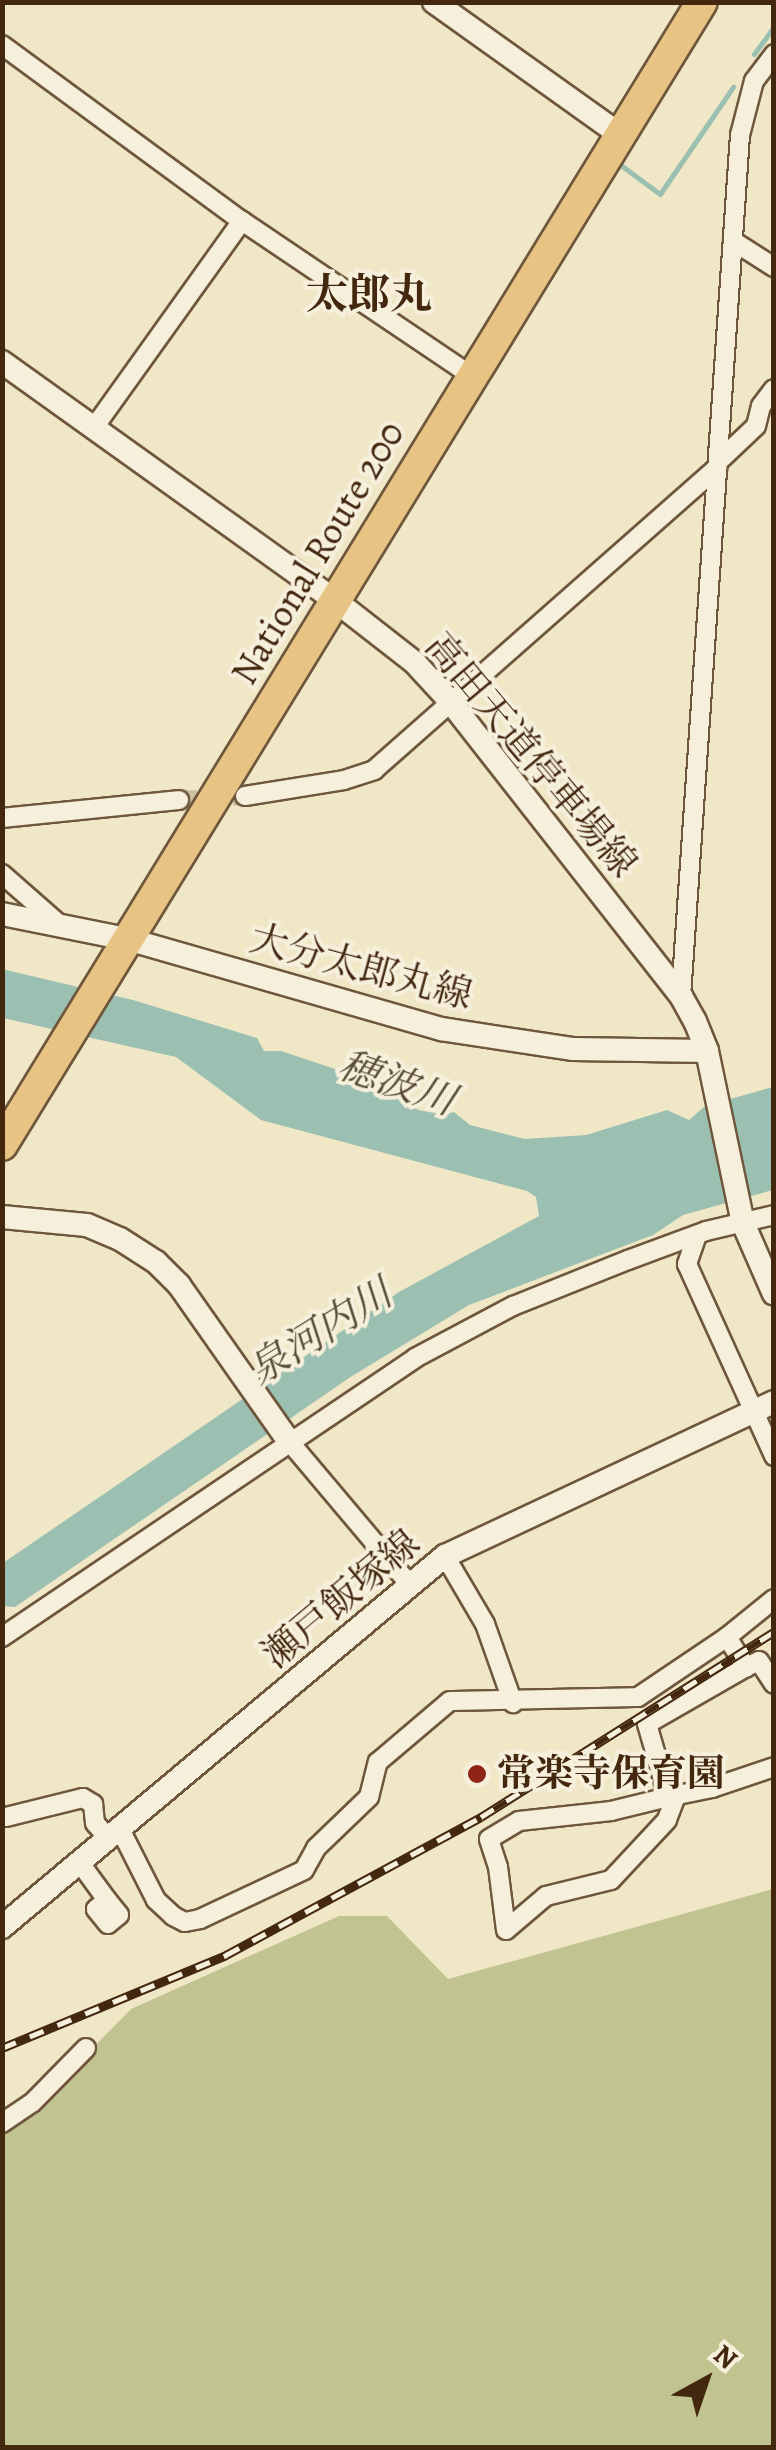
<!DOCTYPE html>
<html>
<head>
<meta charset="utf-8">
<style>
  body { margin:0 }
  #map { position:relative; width:776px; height:2450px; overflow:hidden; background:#f0e7c7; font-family:Alegreya,"Noto Serif JP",serif }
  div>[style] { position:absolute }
  .green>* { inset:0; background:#c1c391 }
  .water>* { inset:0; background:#9bc0b1 }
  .stream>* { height:5px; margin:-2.5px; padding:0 2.5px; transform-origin:2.5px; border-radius:2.5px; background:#9bc0b1 }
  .street-tunnel>* { height:18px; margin-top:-9px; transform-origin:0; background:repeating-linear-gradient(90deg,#cdc1a2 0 18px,transparent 0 27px) }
  .roads { filter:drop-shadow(2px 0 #6e573c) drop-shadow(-2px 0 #6e573c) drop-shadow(0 2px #6e573c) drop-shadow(0 -2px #6e573c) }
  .street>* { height:18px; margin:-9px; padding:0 9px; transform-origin:9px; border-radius:9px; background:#f5efdb }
  .secondary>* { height:22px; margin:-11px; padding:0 11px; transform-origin:11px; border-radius:11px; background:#f5efdb }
  .highway>* { height:30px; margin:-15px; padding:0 15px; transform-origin:15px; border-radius:15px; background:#e8c484 }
  .rail>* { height:9px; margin-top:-4.5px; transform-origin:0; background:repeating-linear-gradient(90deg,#f5efdb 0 15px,#43270e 0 30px); box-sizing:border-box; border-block:2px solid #43270e }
  .dots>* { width:28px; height:28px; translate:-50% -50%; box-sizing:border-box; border:5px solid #f5efdb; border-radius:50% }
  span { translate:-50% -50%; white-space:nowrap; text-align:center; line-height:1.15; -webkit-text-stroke:8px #f5efdb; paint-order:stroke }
  .street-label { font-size:38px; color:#43270e }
  .poi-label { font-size:38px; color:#43270e; font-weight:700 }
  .left { translate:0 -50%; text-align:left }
  .water-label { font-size:40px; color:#594d37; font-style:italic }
  .quarter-label { font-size:42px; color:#43270e; font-weight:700 }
  .frame { position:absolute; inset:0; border:5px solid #43270e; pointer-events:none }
  .north { position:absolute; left:656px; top:2330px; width:100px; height:100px; -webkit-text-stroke:8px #f5efdb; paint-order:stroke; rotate:40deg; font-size:28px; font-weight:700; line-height:40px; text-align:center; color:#43270e }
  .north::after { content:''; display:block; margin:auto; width:35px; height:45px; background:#43270e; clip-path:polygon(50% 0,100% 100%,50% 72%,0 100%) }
</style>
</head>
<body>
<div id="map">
  <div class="green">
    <i style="clip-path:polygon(773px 1889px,773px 2447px,3px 2447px,2px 2133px,18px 2124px,131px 2009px,339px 1916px,387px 1916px,448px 1979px)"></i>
  </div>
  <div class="water">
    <i style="clip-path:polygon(2px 969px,133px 1000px,257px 1038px,264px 1051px,281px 1051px,362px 1078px,371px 1088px,396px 1091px,418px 1110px,445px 1115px,454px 1112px,470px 1125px,525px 1139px,586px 1135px,667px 1110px,689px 1120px,705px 1106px,773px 1087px,773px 1190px,683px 1215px,653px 1235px,469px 1305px,352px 1376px,15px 1607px,3px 1606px,3px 1563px,399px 1292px,539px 1216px,536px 1197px,527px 1191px,261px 1120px,176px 1057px,3px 1018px)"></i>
  </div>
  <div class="stream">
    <i style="left:754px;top:54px;width:34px;rotate:-54deg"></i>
    <i style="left:622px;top:166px;width:47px;rotate:36.4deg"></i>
    <i style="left:660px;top:194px;width:130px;rotate:-55.7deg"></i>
  </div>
  <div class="street-tunnel">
    <i style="left:179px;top:800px;width:66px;rotate:-3.5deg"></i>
  </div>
  <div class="roads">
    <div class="street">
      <i style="left:2px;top:45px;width:298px;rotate:36.3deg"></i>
      <i style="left:242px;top:221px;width:277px;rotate:34deg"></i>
      <i style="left:733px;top:241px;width:49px;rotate:32.4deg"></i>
      <i style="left:93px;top:429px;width:256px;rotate:-54.4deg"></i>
      <i style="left:718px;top:462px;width:52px;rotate:-43.5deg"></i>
      <i style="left:756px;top:426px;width:21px;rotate:-76deg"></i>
      <i style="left:761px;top:406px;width:21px;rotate:-53deg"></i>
      <i style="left:245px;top:796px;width:100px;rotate:-9.2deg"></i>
      <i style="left:344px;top:780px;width:32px;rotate:-18deg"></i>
      <i style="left:374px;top:770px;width:458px;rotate:-41.4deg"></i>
      <i style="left:2px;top:818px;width:178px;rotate:-5.8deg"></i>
      <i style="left:2px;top:874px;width:77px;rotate:41.3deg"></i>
      <i style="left:681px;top:996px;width:863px;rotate:-86.08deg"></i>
      <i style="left:740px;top:135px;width:56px;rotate:-75.5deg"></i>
      <i style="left:754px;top:81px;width:34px;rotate:-53deg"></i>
      <i style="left:697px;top:1235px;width:31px;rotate:109deg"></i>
      <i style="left:687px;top:1264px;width:211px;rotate:65.6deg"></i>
      <i style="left:288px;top:1440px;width:189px;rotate:49.9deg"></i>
      <i style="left:445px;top:1556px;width:79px;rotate:59.5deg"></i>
      <i style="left:485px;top:1624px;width:84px;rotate:70.5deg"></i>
      <i style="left:2px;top:1637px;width:498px;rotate:-34deg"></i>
      <i style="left:415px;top:1358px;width:111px;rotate:-28deg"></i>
      <i style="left:513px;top:1306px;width:124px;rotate:-21.8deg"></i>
      <i style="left:628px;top:1260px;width:83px;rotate:-20.4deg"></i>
      <i style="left:706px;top:1231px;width:70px;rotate:-13.2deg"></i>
      <i style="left:727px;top:1637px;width:36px;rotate:58deg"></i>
      <i style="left:746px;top:1667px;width:14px;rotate:-25deg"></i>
      <i style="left:759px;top:1661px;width:27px;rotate:57deg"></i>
      <i style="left:676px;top:1796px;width:26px;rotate:111deg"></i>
      <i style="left:667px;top:1820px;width:82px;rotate:133deg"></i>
      <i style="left:611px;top:1880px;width:67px;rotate:166.2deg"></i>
      <i style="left:546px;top:1896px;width:52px;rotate:139.6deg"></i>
      <i style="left:506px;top:1930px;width:64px;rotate:-97.2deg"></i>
      <i style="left:498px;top:1867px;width:29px;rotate:-108deg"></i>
      <i style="left:489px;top:1839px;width:35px;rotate:-31deg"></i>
      <i style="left:519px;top:1821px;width:93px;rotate:-6.2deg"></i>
      <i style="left:611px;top:1811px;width:59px;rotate:-13.8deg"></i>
      <i style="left:668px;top:1797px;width:45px;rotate:-11.6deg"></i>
      <i style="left:712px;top:1788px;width:65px;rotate:-18.7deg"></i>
      <i style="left:668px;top:1797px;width:76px;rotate:-106deg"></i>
      <i style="left:647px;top:1724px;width:114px;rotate:-29.9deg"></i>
      <i style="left:6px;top:1817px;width:79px;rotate:-13.9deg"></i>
      <i style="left:83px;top:1798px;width:12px;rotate:31deg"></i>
      <i style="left:93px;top:1804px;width:19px;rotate:84deg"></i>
      <i style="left:95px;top:1823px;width:21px;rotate:49deg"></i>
      <i style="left:120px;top:1829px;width:80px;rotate:63.1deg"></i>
      <i style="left:156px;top:1900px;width:23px;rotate:43deg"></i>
      <i style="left:173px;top:1916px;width:13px;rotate:27deg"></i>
      <i style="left:185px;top:1922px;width:15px;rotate:-11deg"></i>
      <i style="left:200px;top:1919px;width:115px;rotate:-25.2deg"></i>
      <i style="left:304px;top:1870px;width:25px;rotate:-61deg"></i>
      <i style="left:316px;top:1848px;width:74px;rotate:-43.9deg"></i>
      <i style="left:369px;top:1797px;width:36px;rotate:-76deg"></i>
      <i style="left:378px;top:1762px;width:94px;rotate:-40.3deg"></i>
      <i style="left:450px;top:1701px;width:188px;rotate:-1.2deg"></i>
      <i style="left:638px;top:1697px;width:107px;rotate:-34deg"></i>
      <i style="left:727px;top:1637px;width:60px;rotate:-39deg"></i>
      <i style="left:80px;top:1863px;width:46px;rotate:53.9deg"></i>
      <i style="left:107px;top:1900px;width:19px;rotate:51deg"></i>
      <i style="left:119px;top:1915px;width:14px;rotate:141deg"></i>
      <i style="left:108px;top:1924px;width:19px;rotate:-129deg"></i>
      <i style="left:96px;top:1909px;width:14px;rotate:-39deg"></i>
      <i style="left:2px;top:2123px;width:36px;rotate:-34deg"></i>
      <i style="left:32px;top:2103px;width:77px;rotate:-45.5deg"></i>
    </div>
    <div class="secondary">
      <i style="left:434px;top:2px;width:227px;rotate:35.5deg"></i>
      <i style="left:2px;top:362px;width:412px;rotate:35.6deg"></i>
      <i style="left:337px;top:602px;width:99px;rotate:38deg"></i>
      <i style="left:415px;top:663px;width:50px;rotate:47.4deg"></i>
      <i style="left:449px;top:700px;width:376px;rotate:51.9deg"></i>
      <i style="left:681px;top:996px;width:29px;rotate:61deg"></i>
      <i style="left:695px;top:1021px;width:32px;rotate:68deg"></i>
      <i style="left:707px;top:1051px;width:176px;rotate:78.2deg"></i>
      <i style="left:743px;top:1223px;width:77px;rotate:66.4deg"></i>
      <i style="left:2px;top:914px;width:132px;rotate:11.4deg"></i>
      <i style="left:131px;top:940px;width:323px;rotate:16deg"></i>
      <i style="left:441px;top:1029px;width:134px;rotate:8.6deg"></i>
      <i style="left:573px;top:1049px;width:134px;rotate:0.9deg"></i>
      <i style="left:2px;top:1217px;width:85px;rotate:5.4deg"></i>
      <i style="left:87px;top:1225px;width:36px;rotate:23deg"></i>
      <i style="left:120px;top:1239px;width:43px;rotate:32.6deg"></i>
      <i style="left:156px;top:1262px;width:33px;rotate:45deg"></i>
      <i style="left:179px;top:1285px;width:189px;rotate:54.9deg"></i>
      <i style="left:2px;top:1927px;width:578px;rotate:-39.95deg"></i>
      <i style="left:445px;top:1556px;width:363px;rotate:-25.1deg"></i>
    </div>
    <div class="highway">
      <i style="left:2px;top:1145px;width:1340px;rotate:-58.52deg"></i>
    </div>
  </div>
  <div class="rail">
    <i style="left:2px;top:2048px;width:243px;rotate:-22.5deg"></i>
    <i style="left:226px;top:1955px;width:290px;rotate:-28.4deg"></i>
    <i style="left:481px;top:1817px;width:347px;rotate:-32.3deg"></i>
  </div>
  <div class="dots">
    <i style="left:477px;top:1774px;background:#8f2418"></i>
  </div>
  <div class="street-label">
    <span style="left:318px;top:553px;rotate:-59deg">National Route 200</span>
    <span style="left:531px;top:755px;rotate:50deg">高田天道停車場線</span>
    <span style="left:361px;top:967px;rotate:15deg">大分太郎丸線</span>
    <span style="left:341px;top:1599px;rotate:-40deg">瀬戸飯塚線</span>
  </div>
  <div class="poi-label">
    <span class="left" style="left:497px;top:1774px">常楽寺保育園</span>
  </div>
  <div class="water-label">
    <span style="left:397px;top:1083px;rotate:19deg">穂波川</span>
    <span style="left:320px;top:1332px;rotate:-32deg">泉河内川</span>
  </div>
  <div class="quarter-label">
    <span style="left:369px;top:294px">太郎丸</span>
  </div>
  <div class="frame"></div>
  <div class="north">N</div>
</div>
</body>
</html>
